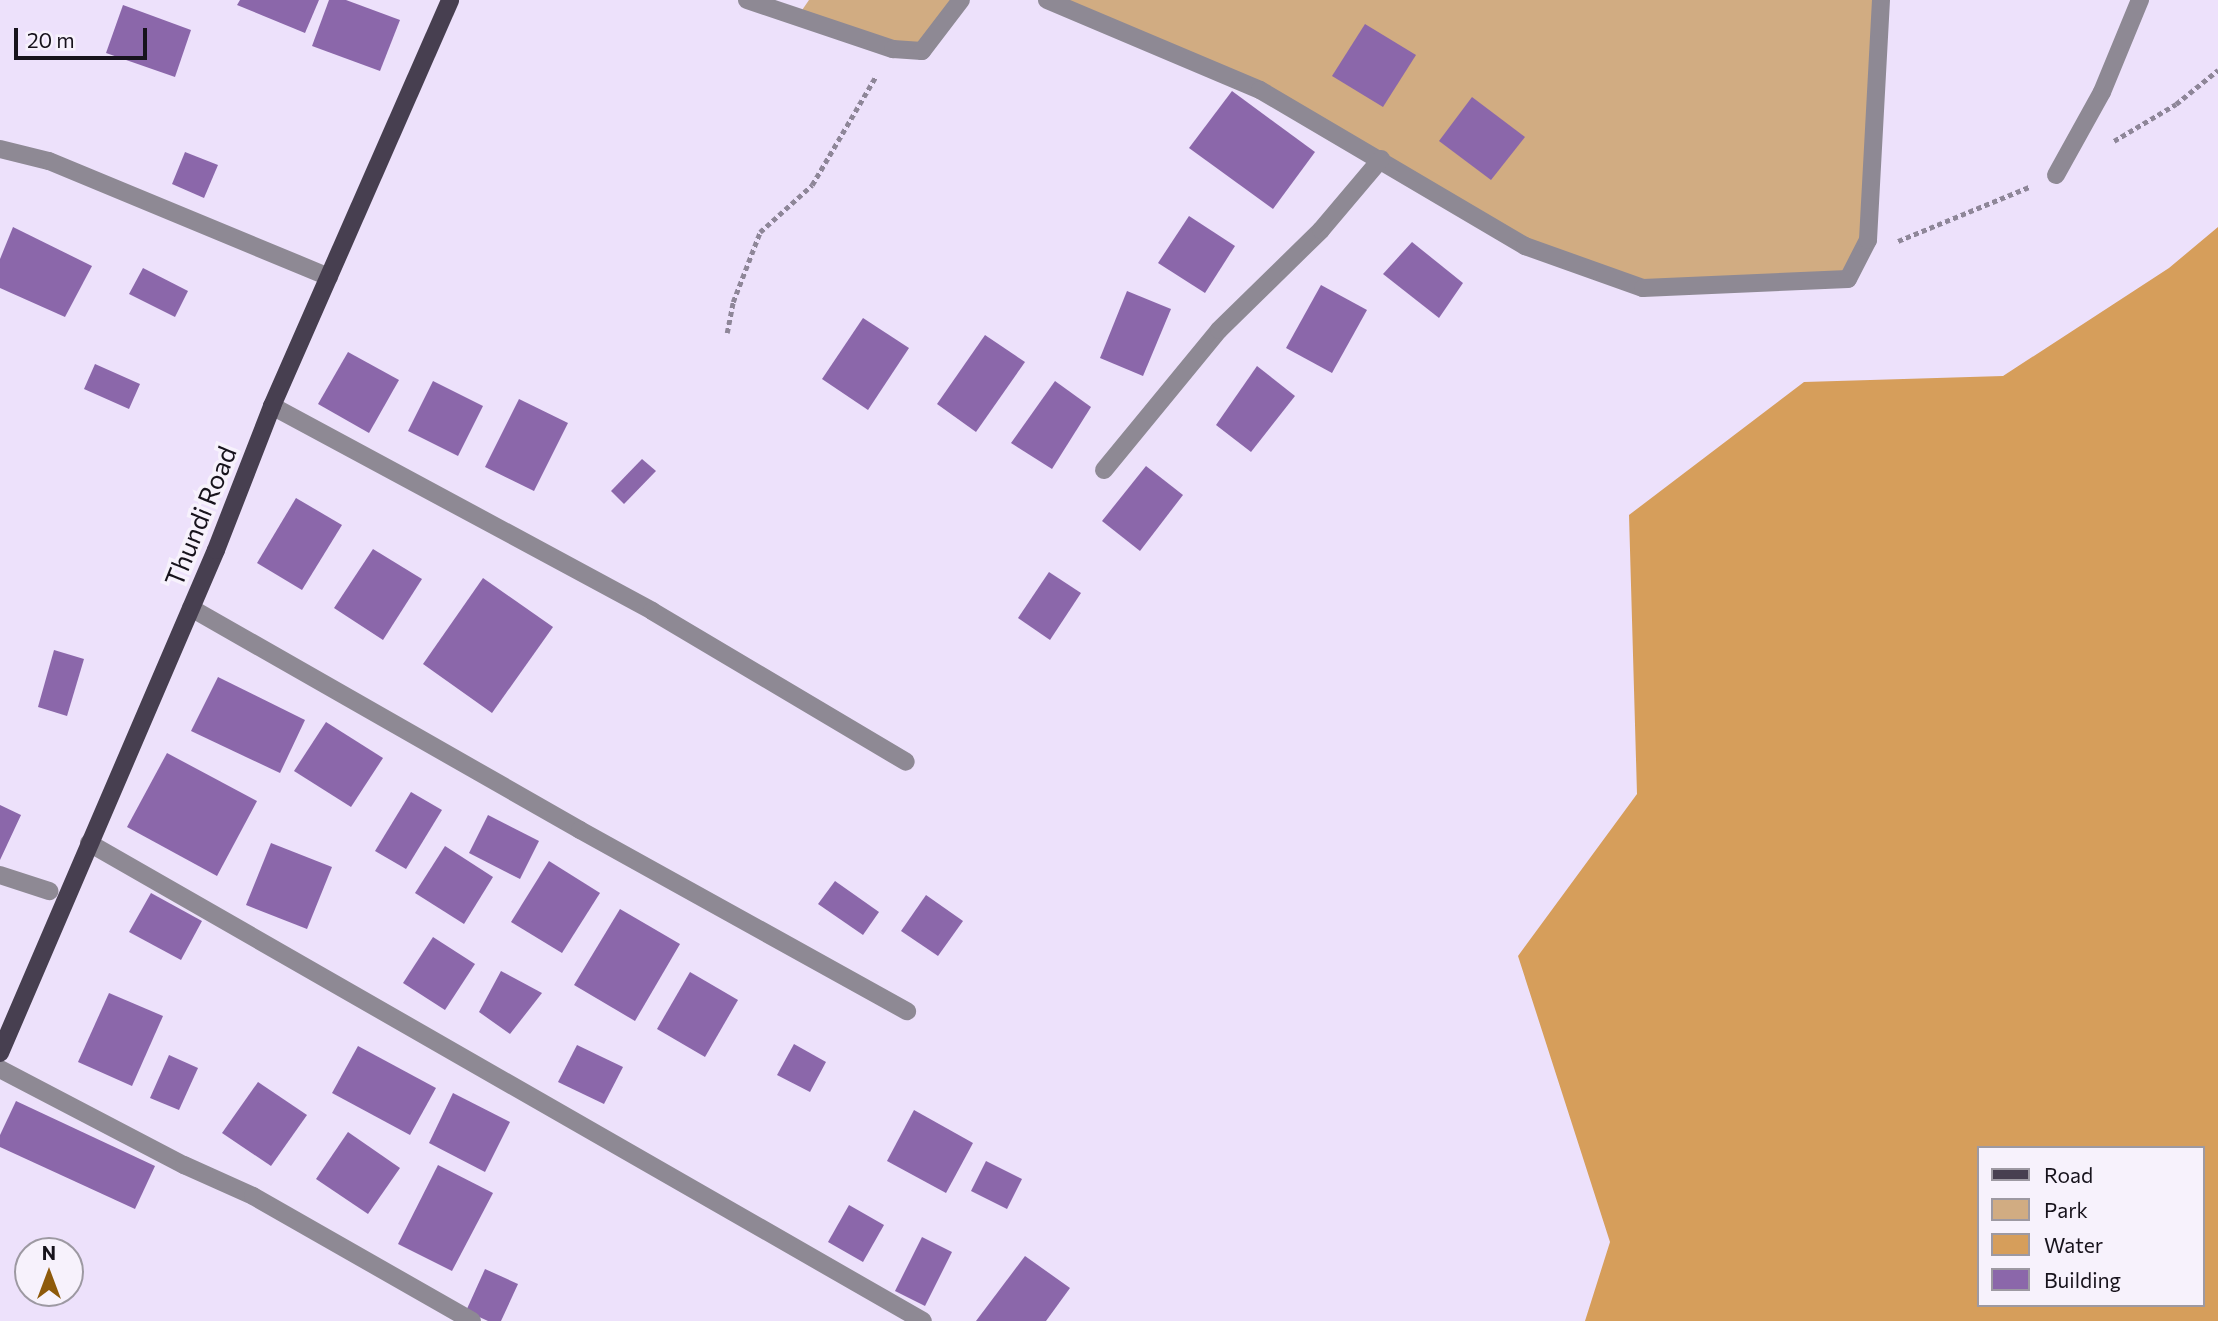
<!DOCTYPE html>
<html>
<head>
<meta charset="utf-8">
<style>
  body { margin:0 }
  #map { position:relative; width:2218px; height:1321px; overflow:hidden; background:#ede1fb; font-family:Commissioner,sans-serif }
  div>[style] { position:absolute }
  .green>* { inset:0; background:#d1ac82 }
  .water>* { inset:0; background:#d69e5b }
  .building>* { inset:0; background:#8b67aa }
  .path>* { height:4.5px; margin-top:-2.25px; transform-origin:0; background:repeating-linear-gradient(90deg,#8e8698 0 5px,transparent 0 8.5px) }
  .minor>* { height:18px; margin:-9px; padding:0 9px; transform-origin:9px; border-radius:9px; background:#8e8994 }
  .major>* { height:18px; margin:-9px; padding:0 9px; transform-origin:9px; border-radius:9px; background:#473f50 }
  span { translate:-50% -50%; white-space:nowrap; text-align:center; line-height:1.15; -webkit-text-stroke:7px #f7f2fc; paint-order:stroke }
  .street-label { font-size:26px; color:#17131c }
  .legend { position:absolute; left:1977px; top:1146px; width:228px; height:161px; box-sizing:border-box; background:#f7f2fc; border:2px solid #9d99a2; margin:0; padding:9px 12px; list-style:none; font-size:21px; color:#17131c }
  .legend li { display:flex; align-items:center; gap:14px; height:35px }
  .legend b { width:35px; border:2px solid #9d99a2 }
  .north { position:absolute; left:14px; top:1237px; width:70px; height:70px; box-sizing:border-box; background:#f7f2fc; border:2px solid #9d99a2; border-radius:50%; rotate:0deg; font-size:19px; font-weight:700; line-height:28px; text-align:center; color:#17131c }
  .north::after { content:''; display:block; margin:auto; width:24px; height:32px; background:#8e5a0b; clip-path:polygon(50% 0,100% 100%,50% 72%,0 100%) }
  .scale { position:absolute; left:14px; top:28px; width:133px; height:32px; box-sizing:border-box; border:4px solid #17131c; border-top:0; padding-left:9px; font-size:21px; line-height:24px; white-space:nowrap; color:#17131c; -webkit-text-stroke:5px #f7f2fc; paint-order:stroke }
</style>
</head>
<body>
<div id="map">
  <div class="green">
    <i style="clip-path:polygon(809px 0,961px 0,922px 51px,798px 16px)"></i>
    <i style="clip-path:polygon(1047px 0,1881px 0,1868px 240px,1848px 279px,1643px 288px,1525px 246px,1260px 90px)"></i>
  </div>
  <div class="water">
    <i style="clip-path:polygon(evenodd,2218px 227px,2218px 1321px,1585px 1321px,1610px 1242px,1518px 956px,1637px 794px,1629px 515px,1804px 382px,2003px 376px,2169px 268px,2218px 227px,1978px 1148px,2202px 1148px,2202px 1305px,1978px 1305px,1978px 1148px)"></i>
  </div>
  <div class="building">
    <i style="clip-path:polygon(240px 0,319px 0,305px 33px,237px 5px)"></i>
    <i style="clip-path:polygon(329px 0,346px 0,400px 20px,380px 71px,312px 46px)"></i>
    <i style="clip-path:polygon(123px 5px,191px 30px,175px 77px,106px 53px)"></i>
    <i style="clip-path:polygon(1365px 24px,1416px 55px,1383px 107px,1332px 76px)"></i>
    <i style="clip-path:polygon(1232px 91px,1315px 152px,1273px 209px,1189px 148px)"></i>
    <i style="clip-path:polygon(1472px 97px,1525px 137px,1491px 180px,1439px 141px)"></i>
    <i style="clip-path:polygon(185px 152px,218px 165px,204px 198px,172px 184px)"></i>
    <i style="clip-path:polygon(1189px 216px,1235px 246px,1205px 293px,1158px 263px)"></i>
    <i style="clip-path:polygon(13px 227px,92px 266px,65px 317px,0 288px,0 259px)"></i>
    <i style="clip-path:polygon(1412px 242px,1463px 283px,1439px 318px,1383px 274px)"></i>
    <i style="clip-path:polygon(143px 268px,188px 291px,175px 317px,129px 294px)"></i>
    <i style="clip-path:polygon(1321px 285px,1367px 310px,1332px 373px,1286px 348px)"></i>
    <i style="clip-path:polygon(1127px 291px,1171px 309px,1143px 376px,1100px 358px)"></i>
    <i style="clip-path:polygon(863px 318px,909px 348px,868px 410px,822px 379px)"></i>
    <i style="clip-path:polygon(985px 335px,1025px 362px,976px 432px,937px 404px)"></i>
    <i style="clip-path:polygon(348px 352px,399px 380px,369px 433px,318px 404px)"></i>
    <i style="clip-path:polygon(95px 364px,140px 384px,129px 409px,84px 389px)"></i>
    <i style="clip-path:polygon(1257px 366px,1295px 396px,1251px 452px,1216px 425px)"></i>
    <i style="clip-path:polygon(433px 381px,483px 406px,458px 456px,408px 431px)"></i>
    <i style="clip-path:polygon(1055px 381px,1091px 407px,1052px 469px,1011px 443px)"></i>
    <i style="clip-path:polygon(519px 399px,568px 423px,534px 491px,485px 467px)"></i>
    <i style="clip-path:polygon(642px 459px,656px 471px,624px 504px,611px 491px)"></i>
    <i style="clip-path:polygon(1146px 466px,1183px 495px,1140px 551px,1102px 521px)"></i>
    <i style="clip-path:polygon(296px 498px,342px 525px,302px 590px,257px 563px)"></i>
    <i style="clip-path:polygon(373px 549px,422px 579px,383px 640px,334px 608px)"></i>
    <i style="clip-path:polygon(1049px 572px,1081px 593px,1050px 640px,1018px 618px)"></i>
    <i style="clip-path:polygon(483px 578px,553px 627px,492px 713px,423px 664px)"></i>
    <i style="clip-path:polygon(54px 650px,84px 659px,67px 716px,38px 707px)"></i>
    <i style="clip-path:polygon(218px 677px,305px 720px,280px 773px,191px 731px)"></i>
    <i style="clip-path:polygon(326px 722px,383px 758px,351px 807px,294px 771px)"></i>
    <i style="clip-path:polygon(167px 753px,257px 801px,217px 876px,127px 827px)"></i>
    <i style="clip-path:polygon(411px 792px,442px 810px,406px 869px,375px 851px)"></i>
    <i style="clip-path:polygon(0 805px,21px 815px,0 860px)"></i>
    <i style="clip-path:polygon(488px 815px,539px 841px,520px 879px,469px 853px)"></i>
    <i style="clip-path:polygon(271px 843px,332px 867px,307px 929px,246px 905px)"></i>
    <i style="clip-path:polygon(445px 846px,493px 877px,464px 924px,415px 893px)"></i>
    <i style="clip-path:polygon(549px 861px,600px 893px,562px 953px,511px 922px)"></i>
    <i style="clip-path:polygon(835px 881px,879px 912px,863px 935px,818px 904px)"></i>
    <i style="clip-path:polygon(151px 893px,202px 921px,181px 960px,129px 932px)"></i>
    <i style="clip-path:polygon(926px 895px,963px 921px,938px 956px,901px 931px)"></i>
    <i style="clip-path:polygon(620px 909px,680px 944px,635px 1021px,574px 985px)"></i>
    <i style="clip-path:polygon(433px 937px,475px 964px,445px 1010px,403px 983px)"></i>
    <i style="clip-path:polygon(501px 971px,542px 993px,510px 1034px,479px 1012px)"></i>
    <i style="clip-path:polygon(690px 972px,738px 1000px,705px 1057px,657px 1029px)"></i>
    <i style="clip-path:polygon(109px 993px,163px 1016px,132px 1086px,78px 1062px)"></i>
    <i style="clip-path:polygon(794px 1044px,826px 1062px,810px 1092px,777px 1075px)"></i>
    <i style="clip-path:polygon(577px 1045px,623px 1067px,604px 1104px,558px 1082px)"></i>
    <i style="clip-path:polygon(358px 1046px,436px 1088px,410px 1135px,332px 1093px)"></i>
    <i style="clip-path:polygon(169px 1055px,198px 1068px,179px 1110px,150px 1098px)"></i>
    <i style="clip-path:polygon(258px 1082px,307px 1115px,271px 1166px,222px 1133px)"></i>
    <i style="clip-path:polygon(453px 1093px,510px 1122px,485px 1172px,429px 1143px)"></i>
    <i style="clip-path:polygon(16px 1101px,155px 1166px,135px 1209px,0 1147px,0 1135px)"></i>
    <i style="clip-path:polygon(914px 1110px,973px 1143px,946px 1193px,887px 1161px)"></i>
    <i style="clip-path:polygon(348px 1132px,400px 1168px,368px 1214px,316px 1179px)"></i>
    <i style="clip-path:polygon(986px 1161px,1022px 1179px,1007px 1209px,971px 1191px)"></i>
    <i style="clip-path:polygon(438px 1165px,493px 1193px,452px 1271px,398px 1244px)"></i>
    <i style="clip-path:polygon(849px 1205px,884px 1225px,863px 1262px,828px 1242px)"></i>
    <i style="clip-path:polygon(922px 1237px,952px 1252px,925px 1306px,895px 1291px)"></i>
    <i style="clip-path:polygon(1025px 1256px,1070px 1288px,1046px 1321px,976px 1321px)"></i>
    <i style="clip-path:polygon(485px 1269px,518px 1284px,501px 1321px,488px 1321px,466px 1311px)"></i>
  </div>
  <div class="path">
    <i style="left:2114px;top:141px;width:72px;rotate:-30.8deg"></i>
    <i style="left:2176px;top:104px;width:54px;rotate:-39deg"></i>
    <i style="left:1898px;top:241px;width:142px;rotate:-22.4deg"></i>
    <i style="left:727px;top:333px;width:32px;rotate:-79deg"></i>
    <i style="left:733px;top:302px;width:75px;rotate:-68.9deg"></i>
    <i style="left:760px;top:232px;width:70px;rotate:-42.1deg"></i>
    <i style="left:812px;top:185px;width:126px;rotate:-59.6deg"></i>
  </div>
  <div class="minor">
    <i style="left:747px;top:0;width:154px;rotate:18.6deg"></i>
    <i style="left:893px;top:49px;width:29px;rotate:4deg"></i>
    <i style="left:922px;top:51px;width:64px;rotate:-52.6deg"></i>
    <i style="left:1047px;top:0;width:231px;rotate:22.9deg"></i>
    <i style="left:1260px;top:90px;width:308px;rotate:30.5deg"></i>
    <i style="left:1525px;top:246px;width:125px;rotate:19.6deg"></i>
    <i style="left:1643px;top:288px;width:205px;rotate:-2.5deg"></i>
    <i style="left:1848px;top:279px;width:44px;rotate:-62.9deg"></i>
    <i style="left:1868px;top:240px;width:240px;rotate:-86.9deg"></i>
    <i style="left:0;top:149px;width:50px;rotate:13.8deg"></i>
    <i style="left:49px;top:161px;width:303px;rotate:22.5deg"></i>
    <i style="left:2056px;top:175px;width:95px;rotate:-61deg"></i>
    <i style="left:2102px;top:92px;width:100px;rotate:-67.6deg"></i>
    <i style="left:272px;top:406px;width:432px;rotate:28.3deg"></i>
    <i style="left:652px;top:611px;width:295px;rotate:30.7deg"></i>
    <i style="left:1104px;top:470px;width:181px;rotate:-50.6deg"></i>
    <i style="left:1219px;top:330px;width:143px;rotate:-44.4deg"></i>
    <i style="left:1321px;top:230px;width:93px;rotate:-49.8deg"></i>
    <i style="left:191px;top:608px;width:448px;rotate:29.7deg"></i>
    <i style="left:580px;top:830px;width:374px;rotate:29deg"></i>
    <i style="left:89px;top:843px;width:961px;rotate:29.82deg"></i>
    <i style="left:0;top:875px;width:52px;rotate:18.1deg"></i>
    <i style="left:0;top:1069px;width:208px;rotate:27.6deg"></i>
    <i style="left:184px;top:1165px;width:76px;rotate:24.2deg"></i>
    <i style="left:253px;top:1196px;width:252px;rotate:29.7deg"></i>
  </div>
  <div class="major">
    <i style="left:0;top:1053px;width:547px;rotate:-66.76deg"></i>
    <i style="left:216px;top:550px;width:155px;rotate:-68.7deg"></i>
    <i style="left:272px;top:406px;width:443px;rotate:-66.3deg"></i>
  </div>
  <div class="street-label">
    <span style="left:200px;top:516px;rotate:-68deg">Thundi Road</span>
  </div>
  <ul class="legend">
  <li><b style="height:9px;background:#473f50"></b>Road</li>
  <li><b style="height:19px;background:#d1ac82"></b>Park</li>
  <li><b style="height:19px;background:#d69e5b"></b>Water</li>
  <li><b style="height:19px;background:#8b67aa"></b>Building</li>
  </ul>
  <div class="north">N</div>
  <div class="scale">20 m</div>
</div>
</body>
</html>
